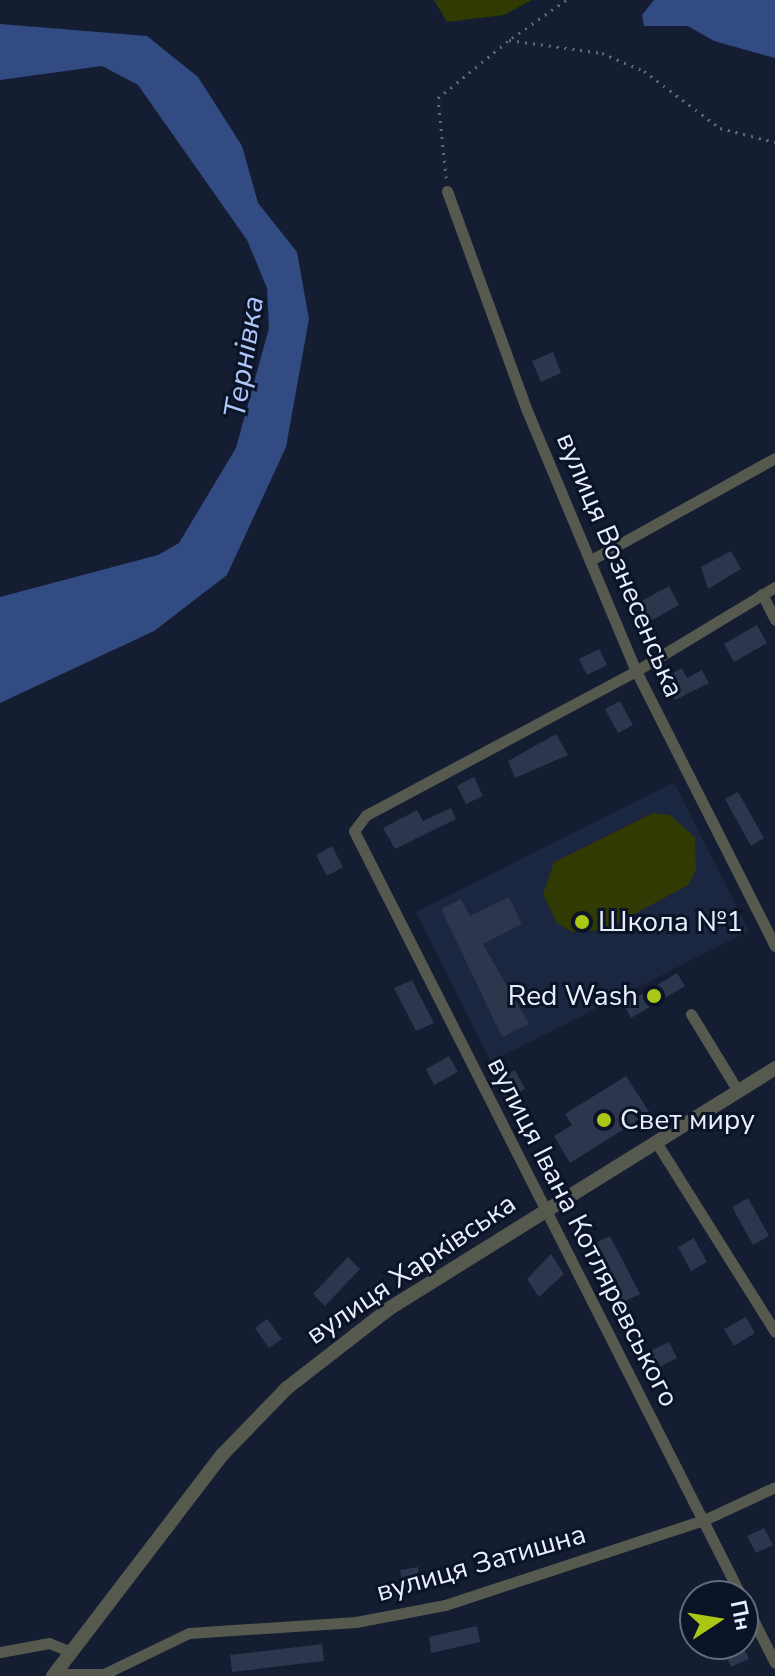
<!DOCTYPE html>
<html>
<head>
<meta charset="utf-8">
<style>
  body { margin:0 }
  #map { position:relative; width:775px; height:1676px; overflow:hidden; background:#141d31; font-family:"Nunito Sans",sans-serif }
  div>[style] { position:absolute }
  .built>* { inset:0; background:#1b2640 }
  .green>* { inset:0; background:#303a02 }
  .water>* { inset:0; background:#334b83 }
  .building>* { inset:0; background:#2c364c }
  .path>* { height:3px; margin-top:-1.5px; transform-origin:0; background:repeating-linear-gradient(90deg,#60687a 0 2px,transparent 0 8px) }
  .minor>* { height:11px; margin:-5.5px; padding:0 5.5px; transform-origin:5.5px; border-radius:5.5px; background:#56594e }
  .tertiary>* { height:14px; margin:-7px; padding:0 7px; transform-origin:7px; border-radius:7px; background:#56594e }
  .dots>* { width:22px; height:22px; translate:-50% -50%; box-sizing:border-box; border:4px solid #0b1427; border-radius:50% }
  span { translate:-50% -50%; white-space:nowrap; text-align:center; line-height:1.15; -webkit-text-stroke:6px #0b1427; paint-order:stroke }
  .street-label { font-size:28px; color:#e8effe }
  .poi-label { font-size:28px; color:#e8effe }
  .left { translate:0 -50%; text-align:left }
  .right { translate:-100% -50%; text-align:right }
  .water-label { font-size:30px; color:#afc7fa; font-style:italic }
  .north { position:absolute; left:679px; top:1580px; width:80px; height:80px; box-sizing:border-box; background:#0b1427; border:2px solid #636c7d; border-radius:50%; rotate:78deg; font-size:22px; font-weight:700; line-height:32px; text-align:center; color:#e8effe }
  .north::after { content:''; display:block; margin:auto; width:28px; height:36px; background:#abc716; clip-path:polygon(50% 0,100% 100%,50% 72%,0 100%) }
</style>
</head>
<body>
<div id="map">
  <div class="built">
    <i style="clip-path:polygon(674px 782px,749px 931px,491px 1062px,416px 912px)"></i>
  </div>
  <div class="green">
    <i style="clip-path:polygon(434px 0,532px 0,504px 15px,447px 22px)"></i>
    <i style="clip-path:polygon(653px 813px,670px 815px,695px 837px,696px 870px,688px 885px,605px 930px,572px 932px,557px 923px,543px 894px,554px 862px)"></i>
  </div>
  <div class="water">
    <i style="clip-path:polygon(654px 0,775px 0,775px 58px,714px 41px,688px 26px,644px 26px,642px 15px)"></i>
    <i style="clip-path:polygon(0 24px,147px 36px,198px 77px,242px 146px,258px 203px,297px 252px,309px 319px,286px 447px,227px 575px,154px 631px,0 703px,0 597px,158px 555px,179px 543px,236px 448px,269px 328px,267px 288px,247px 240px,138px 85px,102px 66px,0 80px)"></i>
  </div>
  <div class="building">
    <i style="clip-path:polygon(553px 352px,561px 373px,541px 382px,532px 361px)"></i>
    <i style="clip-path:polygon(731px 551px,741px 569px,708px 589px,701px 567px)"></i>
    <i style="clip-path:polygon(669px 586px,679px 605px,647px 623px,636px 604px)"></i>
    <i style="clip-path:polygon(757px 625px,767px 643px,734px 662px,724px 644px)"></i>
    <i style="clip-path:polygon(599px 649px,607px 665px,587px 675px,579px 659px)"></i>
    <i style="clip-path:polygon(682px 668px,687px 678px,702px 670px,709px 683px,675px 700px,664px 678px)"></i>
    <i style="clip-path:polygon(620px 701px,633px 725px,618px 733px,605px 709px)"></i>
    <i style="clip-path:polygon(556px 734px,568px 755px,515px 778px,508px 761px)"></i>
    <i style="clip-path:polygon(474px 777px,483px 796px,466px 804px,457px 786px)"></i>
    <i style="clip-path:polygon(738px 792px,764px 838px,751px 846px,725px 799px)"></i>
    <i style="clip-path:polygon(451px 808px,456px 819px,395px 849px,383px 828px,417px 810px,423px 821px)"></i>
    <i style="clip-path:polygon(332px 846px,343px 867px,327px 876px,316px 855px)"></i>
    <i style="clip-path:polygon(509px 897px,522px 924px,483px 944px,529px 1024px,502px 1037px,441px 909px,461px 899px,470px 916px)"></i>
    <i style="clip-path:polygon(677px 973px,685px 986px,631px 1018px,624px 1005px)"></i>
    <i style="clip-path:polygon(412px 980px,434px 1023px,416px 1031px,394px 988px)"></i>
    <i style="clip-path:polygon(449px 1056px,458px 1072px,434px 1085px,426px 1069px)"></i>
    <i style="clip-path:polygon(515px 1070px,525px 1089px,505px 1099px,495px 1080px)"></i>
    <i style="clip-path:polygon(626px 1076px,650px 1113px,570px 1163px,554px 1136px,572px 1125px,565px 1114px)"></i>
    <i style="clip-path:polygon(748px 1198px,769px 1236px,753px 1245px,732px 1207px)"></i>
    <i style="clip-path:polygon(610px 1236px,640px 1294px,621px 1303px,590px 1246px)"></i>
    <i style="clip-path:polygon(694px 1238px,707px 1262px,691px 1271px,678px 1247px)"></i>
    <i style="clip-path:polygon(551px 1254px,564px 1274px,539px 1297px,527px 1279px)"></i>
    <i style="clip-path:polygon(348px 1257px,360px 1269px,325px 1306px,313px 1294px)"></i>
    <i style="clip-path:polygon(746px 1317px,755px 1333px,734px 1346px,724px 1329px)"></i>
    <i style="clip-path:polygon(267px 1319px,282px 1339px,269px 1348px,255px 1328px)"></i>
    <i style="clip-path:polygon(669px 1342px,677px 1358px,656px 1369px,648px 1352px)"></i>
    <i style="clip-path:polygon(764px 1528px,773px 1545px,756px 1553px,747px 1536px)"></i>
    <i style="clip-path:polygon(418px 1567px,421px 1589px,404px 1592px,400px 1570px)"></i>
    <i style="clip-path:polygon(477px 1626px,480px 1642px,431px 1653px,429px 1637px)"></i>
    <i style="clip-path:polygon(322px 1644px,324px 1661px,232px 1672px,230px 1655px)"></i>
    <i style="clip-path:polygon(721px 1644px,742px 1644px,749px 1659px,731px 1667px)"></i>
  </div>
  <div class="path">
    <i style="left:566px;top:0;width:70px;rotate:144.9deg"></i>
    <i style="left:509px;top:40px;width:94px;rotate:8deg"></i>
    <i style="left:602px;top:53px;width:46px;rotate:23.2deg"></i>
    <i style="left:644px;top:71px;width:95px;rotate:36.9deg"></i>
    <i style="left:720px;top:128px;width:57px;rotate:14.3deg"></i>
    <i style="left:446px;top:178px;width:80px;rotate:-95.7deg"></i>
    <i style="left:438px;top:98px;width:92px;rotate:-39.2deg"></i>
  </div>
  <div class="minor">
    <i style="left:447px;top:191px;width:236px;rotate:70deg"></i>
    <i style="left:528px;top:413px;width:280px;rotate:67.3deg"></i>
    <i style="left:636px;top:671px;width:308px;rotate:63.2deg"></i>
    <i style="left:591px;top:560px;width:210px;rotate:-29deg"></i>
    <i style="left:775px;top:587px;width:162px;rotate:148.9deg"></i>
    <i style="left:636px;top:671px;width:306px;rotate:151.9deg"></i>
    <i style="left:366px;top:815px;width:20px;rotate:127deg"></i>
    <i style="left:354px;top:831px;width:932px;rotate:63.16deg"></i>
    <i style="left:762px;top:594px;width:29px;rotate:63deg"></i>
    <i style="left:691px;top:1014px;width:90px;rotate:58.6deg"></i>
    <i style="left:656px;top:1142px;width:224px;rotate:57.9deg"></i>
    <i style="left:0;top:1652px;width:50px;rotate:-10.4deg"></i>
    <i style="left:49px;top:1643px;width:24px;rotate:22deg"></i>
    <i style="left:55px;top:1674px;width:49px"></i>
    <i style="left:104px;top:1674px;width:94px;rotate:-25.8deg"></i>
    <i style="left:189px;top:1633px;width:167px;rotate:-3.8deg"></i>
    <i style="left:356px;top:1622px;width:91px;rotate:-10.8deg"></i>
    <i style="left:445px;top:1605px;width:273px;rotate:-18.2deg"></i>
    <i style="left:704px;top:1520px;width:78px;rotate:-24.9deg"></i>
  </div>
  <div class="tertiary">
    <i style="left:53px;top:1676px;width:280px;rotate:-52.6deg"></i>
    <i style="left:223px;top:1454px;width:92px;rotate:-45.9deg"></i>
    <i style="left:287px;top:1388px;width:130px;rotate:-37.8deg"></i>
    <i style="left:390px;top:1308px;width:454px;rotate:-31.9deg"></i>
  </div>
  <div class="dots">
    <i style="left:582px;top:922px;background:#abc716"></i>
    <i style="left:654px;top:996px;background:#abc716"></i>
    <i style="left:604px;top:1120px;background:#abc716"></i>
  </div>
  <div class="street-label">
    <span style="left:620px;top:565px;rotate:67deg">вулиця Вознесенська</span>
    <span style="left:583px;top:1232px;rotate:63deg">вулиця Івана Котляревського</span>
    <span style="left:411px;top:1269px;rotate:-34deg">вулиця Харківська</span>
    <span style="left:481px;top:1563px;rotate:-16deg">вулиця Затишна</span>
  </div>
  <div class="poi-label">
    <span class="left" style="left:598px;top:922px">Школа №1</span>
    <span class="right" style="left:638px;top:996px">Red Wash</span>
    <span class="left" style="left:620px;top:1120px">Свет миру</span>
  </div>
  <div class="water-label">
    <span style="left:245px;top:357px;rotate:-81deg">Тернівка</span>
  </div>
  <div class="north">Пн</div>
</div>
</body>
</html>
